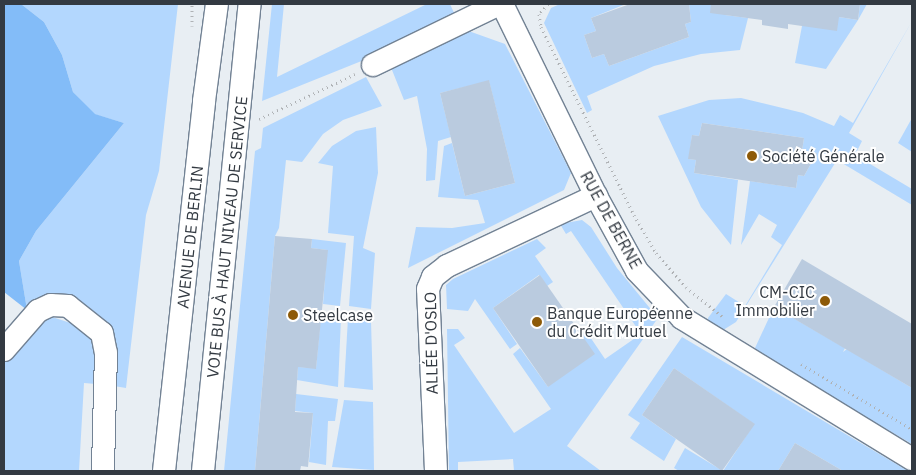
<!DOCTYPE html>
<html>
<head>
<meta charset="utf-8">
<style>
  body { margin:0 }
  #map { position:relative; width:916px; height:475px; overflow:hidden; background:#fbfbfb; font-family:"IBM Plex Sans",sans-serif }
  div>[style] { position:absolute }
  .built>* { inset:0; background:#e8eef3 }
  .green>* { inset:0; background:#b3d7fe }
  .forest>* { inset:0; background:#83bcf8 }
  .building>* { inset:0; background:#bacbdf }
  .path>* { height:3px; margin-top:-1.5px; transform-origin:0; background:repeating-linear-gradient(90deg,#afb2b5 0 1px,transparent 0 5px) }
  .roads { filter:drop-shadow(1px 0 #728294) drop-shadow(-1px 0 #728294) drop-shadow(0 1px #728294) drop-shadow(0 -1px #728294) }
  .minor>* { height:22px; margin:-11px; padding:0 11px; transform-origin:11px; border-radius:11px; background:#fff }
  .dots>* { width:14px; height:14px; translate:-50% -50%; box-sizing:border-box; border:2px solid #fff; border-radius:50% }
  span { translate:-50% -50%; white-space:nowrap; text-align:center; line-height:1.15; -webkit-text-stroke:4px #fff; paint-order:stroke }
  .poi-label { font-size:16px; color:#333a42 }
  .left { translate:0 -50%; text-align:left }
  .right { translate:-100% -50%; text-align:right }
  .street-label { font-size:16px; color:#333a42 }
  .frame { position:absolute; inset:0; border:5px solid #333a42; pointer-events:none }
</style>
</head>
<body>
<div id="map">
  <div class="built">
    <i style="clip-path:polygon(4px 4px,912px 4px,912px 471px,4px 471px)"></i>
  </div>
  <div class="green">
    <i style="clip-path:polygon(21px 4px,178px 4px,159px 171px,146px 215px,126px 388px,114px 386px,92px 312px,27px 310px,19px 261px,36px 231px,124px 123px,94px 114px,73px 92px,62px 55px,44px 22px)"></i>
    <i style="clip-path:polygon(272px 4px,284px 4px,277px 77px,427px 4px,450px 4px,455px 15px,369px 58px,262px 101px)"></i>
    <i style="clip-path:polygon(560px 4px,626px 4px,591px 18px,596px 31px,584px 35px,592px 58px,604px 54px,609px 66px,689px 37px,685px 24px,691px 22px,689px 4px,727px 4px,725px 15px,748px 18px,740px 50px,701px 54px,654px 66px,587px 96px,592px 110px,587px 113px,544px 23px,551px 8px)"></i>
    <i style="clip-path:polygon(860px 4px,867px 4px,858px 20px,826px 69px,795px 63px,802px 26px,839px 17px,858px 20px)"></i>
    <i style="clip-path:polygon(912px 21px,849px 133px,862px 141px,855px 155px,912px 189px,912px 205px,837px 160px,736px 322px,720px 332px,708px 325px,708px 318px,726px 294px,745px 306px,782px 245px,771px 237px,777px 225px,759px 214px,741px 245px,750px 181px,796px 188px,798px 175px,804px 176px,817px 153px,802px 151px,804px 138px,702px 123px,699px 136px,692px 135px,689px 159px,696px 160px,694px 173px,738px 180px,731px 245px,701px 207px,658px 116px,709px 100px,741px 98px,803px 113px,834px 126px,840px 115px,853px 123px)"></i>
    <i style="clip-path:polygon(463px 29px,505px 44px,571px 173px,564px 190px,408px 268px,416px 227px,452px 228px,485px 223px,478px 200px,438px 197px,444px 146px,452px 143px,465px 196px,515px 183px,489px 81px,440px 93px,451px 137px,438px 141px,435px 180px,426px 181px,427px 149px,417px 96px,404px 100px,390px 65px)"></i>
    <i style="clip-path:polygon(366px 77px,382px 106px,343px 120px,323px 134px,302px 162px,286px 160px,279px 228px,275px 236px,255px 471px,224px 471px,255px 151px,261px 148px,263px 128px)"></i>
    <i style="clip-path:polygon(912px 118px,912px 152px,898px 143px)"></i>
    <i style="clip-path:polygon(376px 127px,378px 173px,363px 248px,375px 253px,371px 309px,349px 306px,354px 236px,328px 233px,333px 166px,318px 163px,332px 146px,356px 131px)"></i>
    <i style="clip-path:polygon(582px 220px,591px 227px,617px 268px,658px 318px,567px 446px,601px 471px,514px 471px,513px 459px,458px 462px,458px 471px,449px 471px,447px 329px,458px 329px,465px 338px,454px 345px,514px 433px,551px 409px,513px 354px,520px 348px,548px 387px,579px 331px,584px 328px,605px 359px,641px 334px,571px 231px,566px 234px,560px 224px)"></i>
    <i style="clip-path:polygon(312px 239px,346px 243px,340px 306px,323px 304px,327px 250px,311px 248px)"></i>
    <i style="clip-path:polygon(537px 239px,546px 248px,535px 256px,553px 282px,547px 286px,539px 275px,493px 308px,517px 344px,510px 349px,475px 299px,468px 311px,447px 309px,446px 285px,453px 279px)"></i>
    <i style="clip-path:polygon(774px 307px,845px 348px,843px 352px,847px 349px,912px 388px,912px 444px,758px 354px,755px 348px)"></i>
    <i style="clip-path:polygon(321px 315px,341px 318px,338px 387px,297px 380px,298px 367px,316px 368px)"></i>
    <i style="clip-path:polygon(52px 317px,83px 327px,95px 342px,96px 384px,84px 383px,79px 471px,4px 471px,4px 363px,28px 331px,42px 320px)"></i>
    <i style="clip-path:polygon(348px 318px,371px 321px,373px 390px,344px 387px)"></i>
    <i style="clip-path:polygon(682px 337px,908px 471px,843px 471px,795px 443px,778px 471px,679px 471px,674px 468px,685px 448px,723px 471px,754px 424px,674px 368px,642px 415px,676px 439px,664px 461px,630px 438px,640px 423px,628px 415px)"></i>
    <i style="clip-path:polygon(296px 394px,338px 399px,335px 421px,328px 421px,326px 465px,309px 462px,313px 413px,295px 411px)"></i>
    <i style="clip-path:polygon(344px 400px,373px 402px,374px 470px,332px 467px)"></i>
  </div>
  <div class="forest">
    <i style="clip-path:polygon(4px 4px,21px 4px,44px 22px,62px 55px,73px 92px,95px 114px,124px 123px,36px 231px,19px 261px,27px 310px,4px 292px)"></i>
  </div>
  <div class="building">
    <i style="clip-path:polygon(630px 4px,689px 4px,691px 22px,685px 24px,689px 37px,609px 66px,604px 54px,592px 58px,584px 35px,596px 31px,591px 18px)"></i>
    <i style="clip-path:polygon(711px 4px,860px 4px,858px 20px,839px 17px,837px 31px,788px 24px,788px 29px,762px 25px,762px 20px,710px 13px)"></i>
    <i style="clip-path:polygon(489px 80px,515px 183px,465px 196px,440px 93px)"></i>
    <i style="clip-path:polygon(702px 123px,804px 138px,802px 151px,817px 153px,804px 176px,798px 175px,796px 188px,694px 173px,696px 160px,688px 159px,692px 135px,699px 136px)"></i>
    <i style="clip-path:polygon(275px 236px,312px 239px,311px 248px,328px 250px,316px 369px,298px 367px,295px 412px,313px 413px,308px 467px,301px 466px,300px 471px,255px 471px)"></i>
    <i style="clip-path:polygon(802px 259px,912px 324px,912px 388px,774px 307px)"></i>
    <i style="clip-path:polygon(540px 275px,595px 354px,548px 387px,493px 308px)"></i>
    <i style="clip-path:polygon(674px 368px,755px 424px,722px 471px,642px 415px)"></i>
    <i style="clip-path:polygon(795px 443px,843px 471px,778px 471px)"></i>
  </div>
  <div class="path">
    <i style="left:548px;top:4px;width:13px;rotate:132deg"></i>
    <i style="left:539px;top:14px;width:13px;rotate:81deg"></i>
    <i style="left:541px;top:27px;width:210px;rotate:63.7deg"></i>
    <i style="left:634px;top:215px;width:44px;rotate:59.9deg"></i>
    <i style="left:656px;top:253px;width:45px;rotate:48.6deg"></i>
    <i style="left:686px;top:287px;width:48px;rotate:39deg"></i>
    <i style="left:192px;top:26px;width:22px;rotate:-90deg"></i>
    <i style="left:259px;top:119px;width:106px;rotate:-25.1deg"></i>
    <i style="left:801px;top:364px;width:129px;rotate:30.4deg"></i>
  </div>
  <div class="roads">
    <div class="minor">
      <i style="left:502px;top:4px;width:214px;rotate:63.9deg"></i>
      <i style="left:596px;top:196px;width:85px;rotate:61.3deg"></i>
      <i style="left:637px;top:271px;width:65px;rotate:46.2deg"></i>
      <i style="left:682px;top:318px;width:270px;rotate:31.5deg"></i>
      <i style="left:373px;top:65px;width:140px;rotate:-25.8deg"></i>
      <i style="left:4px;top:350px;width:52px;rotate:-48.9deg"></i>
      <i style="left:38px;top:311px;width:14px;rotate:-25deg"></i>
      <i style="left:51px;top:305px;width:17px;rotate:3deg"></i>
      <i style="left:68px;top:306px;width:43px;rotate:38.5deg"></i>
      <i style="left:102px;top:333px;width:20px;rotate:79deg"></i>
      <i style="left:106px;top:353px;width:118px;rotate:91.5deg"></i>
      <i style="left:164px;top:471px;width:372px;rotate:-83.8deg"></i>
      <i style="left:204px;top:101px;width:98px;rotate:-82.4deg"></i>
      <i style="left:203px;top:471px;width:469px;rotate:-84.3deg"></i>
      <i style="left:436px;top:471px;width:182px;rotate:-92.5deg"></i>
      <i style="left:428px;top:289px;width:13px;rotate:-67deg"></i>
      <i style="left:433px;top:277px;width:18px;rotate:-38deg"></i>
      <i style="left:447px;top:266px;width:165px;rotate:-25.2deg"></i>
    </div>
  </div>
  <div class="dots">
    <i style="left:752px;top:156px;background:#8d5a08"></i>
    <i style="left:825px;top:301px;background:#8d5a08"></i>
    <i style="left:293px;top:315px;background:#8d5a08"></i>
    <i style="left:537px;top:322px;background:#8d5a08"></i>
  </div>
  <div class="poi-label">
    <span class="left" style="left:762px;top:156px">Société Générale</span>
    <span class="right" style="left:815px;top:301px">CM-CIC<br>Immobilier</span>
    <span class="left" style="left:547px;top:322px">Banque Européenne<br>du Crédit Mutuel</span>
    <span class="left" style="left:303px;top:315px">Steelcase</span>
  </div>
  <div class="street-label">
    <span style="left:611px;top:220px;rotate:61deg">RUE DE BERNE</span>
    <span style="left:190px;top:237px;rotate:-84deg">AVENUE DE BERLIN</span>
    <span style="left:227px;top:237px;rotate:-84deg">VOIE BUS À HAUT NIVEAU DE SERVICE</span>
    <span style="left:431px;top:343px;rotate:-91deg">ALLÉE D'OSLO</span>
  </div>
  <div class="frame"></div>
</div>
</body>
</html>
